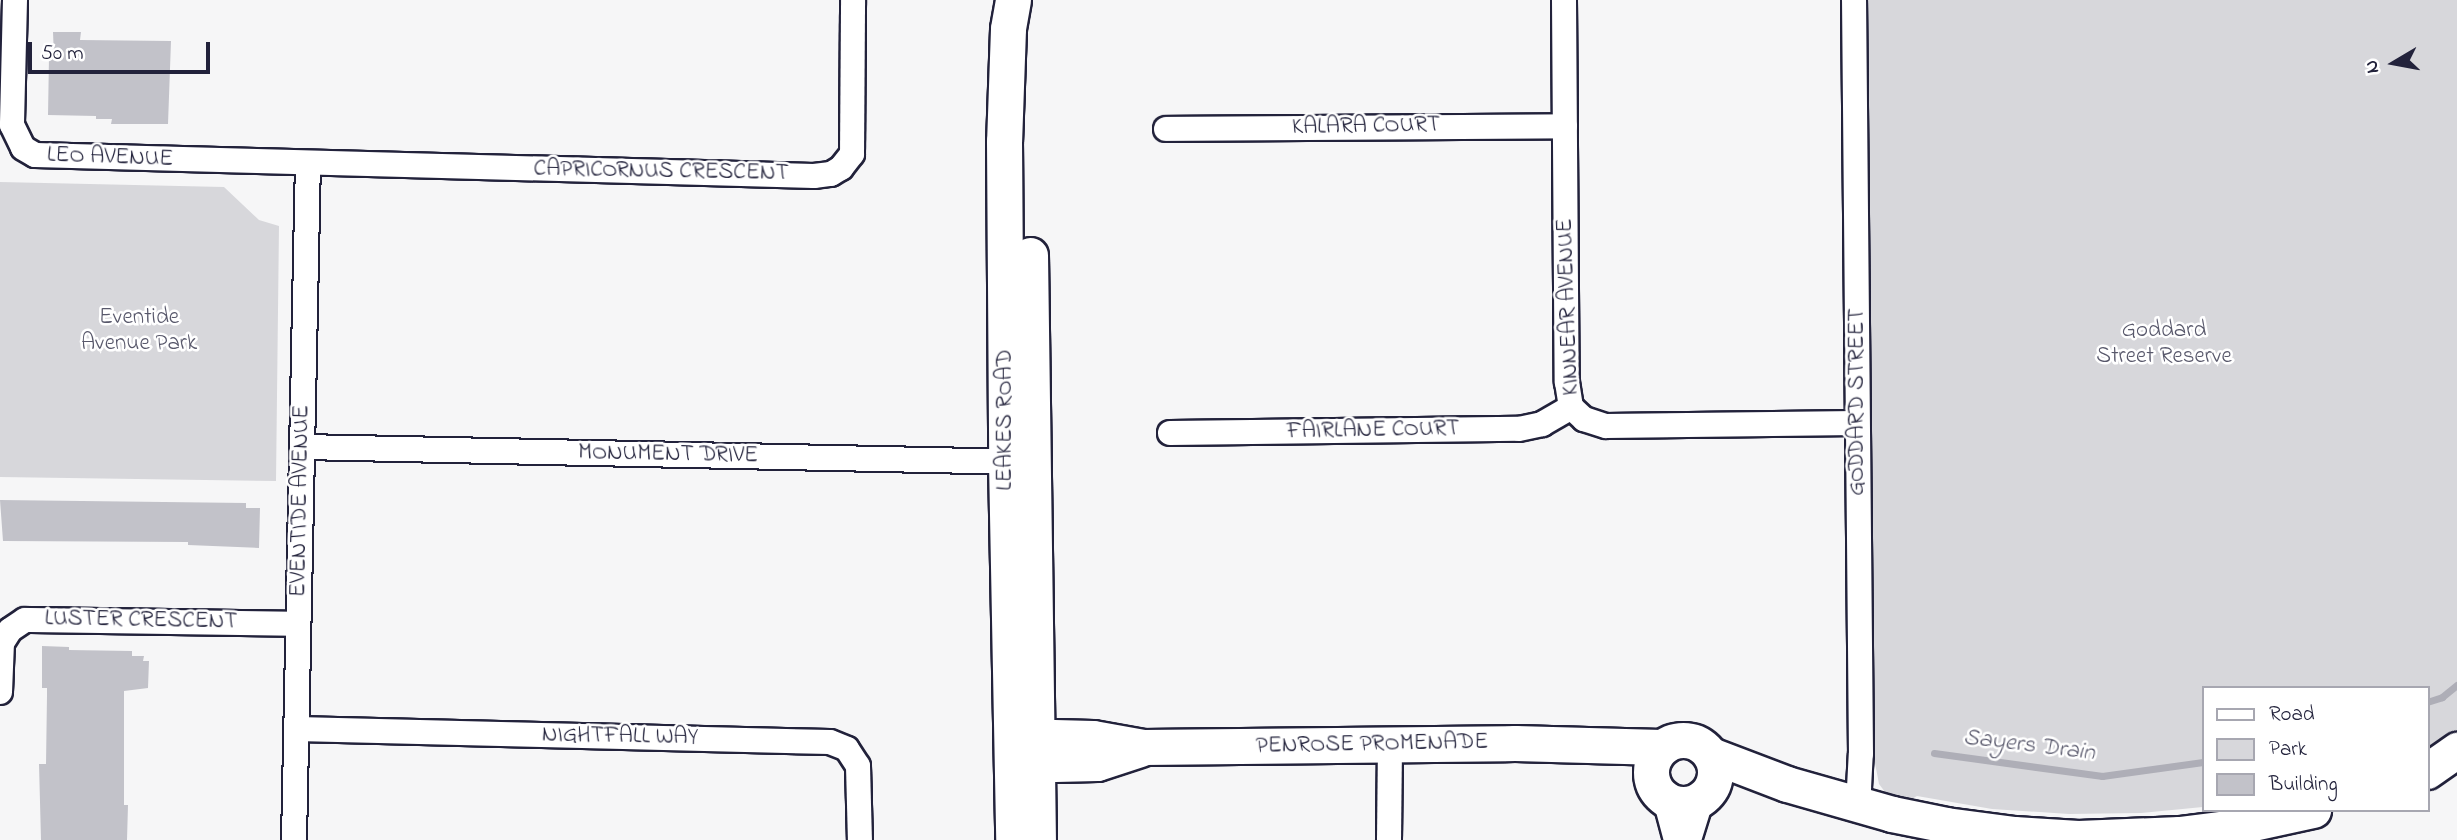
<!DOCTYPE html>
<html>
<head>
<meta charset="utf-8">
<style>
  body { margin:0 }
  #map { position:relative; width:2457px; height:840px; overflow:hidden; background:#f6f6f7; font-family:"Indie Flower",sans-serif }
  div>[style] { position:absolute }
  .green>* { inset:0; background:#d7d7db }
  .stream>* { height:7px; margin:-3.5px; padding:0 3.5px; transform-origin:3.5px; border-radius:3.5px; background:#aeaeb7 }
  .building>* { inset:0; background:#c2c2c9 }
  .roads { filter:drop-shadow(2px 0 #22223b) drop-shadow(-2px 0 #22223b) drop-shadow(0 2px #22223b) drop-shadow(0 -2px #22223b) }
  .street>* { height:24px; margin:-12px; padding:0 12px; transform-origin:12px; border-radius:12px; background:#fff }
  .secondary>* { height:35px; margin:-17.5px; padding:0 17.5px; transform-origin:17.5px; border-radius:17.5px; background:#fff }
  .secondary>.ring { margin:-17.5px; padding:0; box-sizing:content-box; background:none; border:35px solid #fff; border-radius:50% }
  span { translate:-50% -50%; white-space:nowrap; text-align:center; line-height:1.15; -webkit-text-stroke:5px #fff; paint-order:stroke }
  .street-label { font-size:23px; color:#22223b }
  .park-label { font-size:23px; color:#58586b }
  .water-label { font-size:24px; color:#5a5a6d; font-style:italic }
  .legend { position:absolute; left:2202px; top:686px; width:228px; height:126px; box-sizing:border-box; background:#fff; border:2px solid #a7a7b1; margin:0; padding:9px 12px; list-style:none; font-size:21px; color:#22223b }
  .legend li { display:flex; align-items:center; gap:14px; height:35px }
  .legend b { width:35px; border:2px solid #a7a7b1 }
  .north { position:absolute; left:2359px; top:28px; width:70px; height:70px; -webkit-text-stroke:5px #fff; paint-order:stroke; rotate:260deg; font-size:19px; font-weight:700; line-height:28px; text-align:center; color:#22223b }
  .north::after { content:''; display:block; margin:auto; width:24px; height:32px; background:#22223b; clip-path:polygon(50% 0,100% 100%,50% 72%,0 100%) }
  .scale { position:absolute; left:28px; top:42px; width:182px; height:32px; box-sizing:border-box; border:4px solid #22223b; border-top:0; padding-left:9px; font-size:21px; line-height:24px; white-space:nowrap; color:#22223b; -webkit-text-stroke:5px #fff; paint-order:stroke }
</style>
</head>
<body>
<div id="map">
  <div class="green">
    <i style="clip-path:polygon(1868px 0,2457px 0,2457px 742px,2427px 747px,2427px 688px,2203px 688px,2203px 807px,2141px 813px,2069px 814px,1992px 809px,1917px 796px,1906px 802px,1885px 792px,1879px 784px,1875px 763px)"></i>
    <i style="clip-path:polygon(0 182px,224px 187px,259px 220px,279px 226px,276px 481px,0 477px)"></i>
  </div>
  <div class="stream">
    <i style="left:2427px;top:702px;width:16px;rotate:-18deg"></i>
    <i style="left:2442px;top:697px;width:19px;rotate:-39deg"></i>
    <i style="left:1934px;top:753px;width:170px;rotate:7.8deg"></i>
    <i style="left:2102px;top:776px;width:102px;rotate:-7.9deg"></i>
  </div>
  <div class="building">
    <i style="clip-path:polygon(53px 32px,81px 32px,80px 40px,171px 41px,168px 124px,111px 124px,112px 119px,96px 119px,96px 116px,48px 115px,49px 57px,54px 57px)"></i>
    <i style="clip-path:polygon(0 500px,246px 503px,246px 508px,260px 508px,259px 548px,188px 545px,188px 542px,3px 541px)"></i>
    <i style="clip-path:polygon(42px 646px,69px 647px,69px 650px,132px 651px,132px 656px,144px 656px,143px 661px,149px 661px,148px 688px,124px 691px,124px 805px,128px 805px,127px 840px,41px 840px,39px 764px,46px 764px,47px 695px,47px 688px,42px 688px)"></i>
  </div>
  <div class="roads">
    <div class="street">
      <i style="left:15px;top:0;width:125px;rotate:91.4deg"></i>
      <i style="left:12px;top:125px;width:25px;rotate:64deg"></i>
      <i style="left:23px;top:148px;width:14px;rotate:30deg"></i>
      <i style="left:35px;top:155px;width:779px;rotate:1.54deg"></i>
      <i style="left:814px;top:176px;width:17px;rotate:-7deg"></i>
      <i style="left:831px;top:174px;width:12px;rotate:-31deg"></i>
      <i style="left:841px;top:168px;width:18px;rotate:-52deg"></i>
      <i style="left:852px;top:154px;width:154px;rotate:-89.6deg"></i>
      <i style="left:1564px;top:0;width:382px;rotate:89.6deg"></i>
      <i style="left:1567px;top:382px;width:25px;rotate:81deg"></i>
      <i style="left:1571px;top:407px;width:18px;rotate:43deg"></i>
      <i style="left:1584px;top:419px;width:23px;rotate:18deg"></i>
      <i style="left:1606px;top:426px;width:251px;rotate:-0.7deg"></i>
      <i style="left:1166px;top:129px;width:399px;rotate:-0.4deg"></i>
      <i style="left:1170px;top:433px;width:349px;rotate:-0.7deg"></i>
      <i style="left:1519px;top:429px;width:24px;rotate:-12deg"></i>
      <i style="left:1542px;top:424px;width:34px;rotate:-30deg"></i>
      <i style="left:302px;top:447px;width:720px;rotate:1.19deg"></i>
      <i style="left:0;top:692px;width:49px;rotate:-87.7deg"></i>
      <i style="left:2px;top:643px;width:15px;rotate:-58deg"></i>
      <i style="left:10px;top:630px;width:18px;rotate:-34deg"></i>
      <i style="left:25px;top:620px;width:273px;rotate:0.8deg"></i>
      <i style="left:297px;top:729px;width:533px;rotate:1.4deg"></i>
      <i style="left:830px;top:742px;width:18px;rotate:22deg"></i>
      <i style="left:847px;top:749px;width:20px;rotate:57deg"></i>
      <i style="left:858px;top:766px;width:74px;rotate:88.5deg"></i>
      <i style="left:1665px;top:799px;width:42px;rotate:75deg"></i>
      <i style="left:1852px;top:801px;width:15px;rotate:-62deg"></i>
      <i style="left:1859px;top:788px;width:34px;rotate:-87deg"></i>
      <i style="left:1861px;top:754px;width:754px;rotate:-90.53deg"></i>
      <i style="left:294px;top:840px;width:677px;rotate:-88.82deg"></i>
      <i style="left:1389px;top:840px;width:96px;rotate:-89.4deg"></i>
      <i style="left:1689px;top:840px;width:44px;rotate:-72.8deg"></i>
    </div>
    <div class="secondary">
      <i style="left:1013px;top:0;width:29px;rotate:100deg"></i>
      <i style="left:1008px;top:29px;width:112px;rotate:92deg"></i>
      <i style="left:1004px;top:141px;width:321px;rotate:89.6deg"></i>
      <i style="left:1006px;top:462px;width:378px;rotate:88.9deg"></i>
      <i style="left:1030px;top:255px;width:585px;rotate:89.22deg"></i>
      <i style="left:1015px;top:736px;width:78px;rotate:1.5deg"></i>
      <i style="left:1093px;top:738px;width:51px;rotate:10.2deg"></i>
      <i style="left:1143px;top:747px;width:372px;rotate:-0.6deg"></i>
      <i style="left:1515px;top:743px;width:146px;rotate:1.6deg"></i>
      <i class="ring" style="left:1651px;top:740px;width:29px;height:29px"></i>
      <i style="left:1711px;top:755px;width:81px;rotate:20.9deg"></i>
      <i style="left:1787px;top:784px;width:109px;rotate:15.9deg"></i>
      <i style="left:1892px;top:814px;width:55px;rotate:11.5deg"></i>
      <i style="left:1946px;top:825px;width:69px;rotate:7.5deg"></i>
      <i style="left:2014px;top:834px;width:64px;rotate:3.6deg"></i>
      <i style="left:2078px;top:838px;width:101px;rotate:-2.3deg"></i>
      <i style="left:2179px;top:834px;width:56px;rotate:-7.1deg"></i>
      <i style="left:2235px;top:827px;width:80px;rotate:-12.3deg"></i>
      <i style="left:1013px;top:765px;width:84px;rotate:-1.4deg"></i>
      <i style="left:1097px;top:763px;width:45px;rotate:-18deg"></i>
      <i style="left:2427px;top:771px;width:37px;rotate:-35deg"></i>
    </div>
  </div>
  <div class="street-label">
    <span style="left:1366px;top:127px;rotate:-1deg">KALARA COURT</span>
    <span style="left:110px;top:158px;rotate:2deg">LEO AVENUE</span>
    <span style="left:661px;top:172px;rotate:1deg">CAPRICORNUS CRESCENT</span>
    <span style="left:1569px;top:307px;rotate:-92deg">KINNEAR AVENUE</span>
    <span style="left:1858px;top:402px;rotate:-90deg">GODDARD STREET</span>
    <span style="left:1006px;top:420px;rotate:-90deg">LEAKES ROAD</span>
    <span style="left:1373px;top:431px;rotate:-1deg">FAIRLANE COURT</span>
    <span style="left:668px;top:455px;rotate:1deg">MONUMENT DRIVE</span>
    <span style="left:301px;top:501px;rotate:-89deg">EVENTIDE AVENUE</span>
    <span style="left:141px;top:621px;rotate:1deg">LUSTER CRESCENT</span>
    <span style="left:620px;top:737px;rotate:1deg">NIGHTFALL WAY</span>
    <span style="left:1372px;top:745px;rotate:-1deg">PENROSE PROMENADE</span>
  </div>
  <div class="park-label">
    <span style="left:139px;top:331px">Eventide<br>Avenue Park</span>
    <span style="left:2164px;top:344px">Goddard<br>Street Reserve</span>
  </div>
  <div class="water-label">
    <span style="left:2029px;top:746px;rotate:7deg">Sayers Drain</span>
  </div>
  <ul class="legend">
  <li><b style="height:9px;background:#fff"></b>Road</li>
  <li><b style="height:19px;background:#d7d7db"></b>Park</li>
  <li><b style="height:19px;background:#c2c2c9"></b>Building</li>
  </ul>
  <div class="north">N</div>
  <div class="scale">50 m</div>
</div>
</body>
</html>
